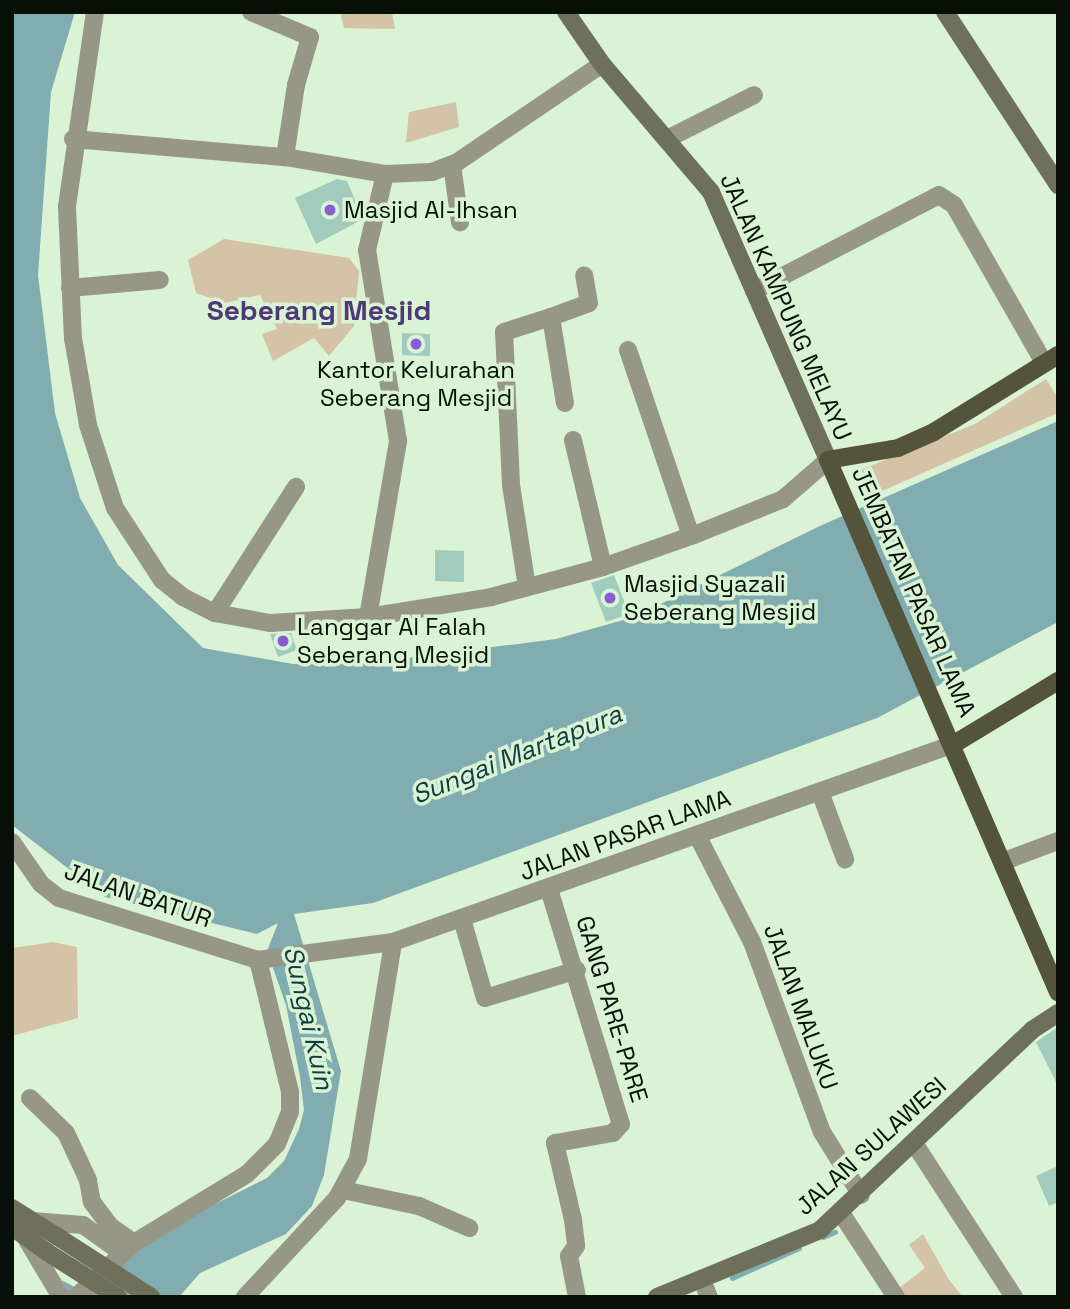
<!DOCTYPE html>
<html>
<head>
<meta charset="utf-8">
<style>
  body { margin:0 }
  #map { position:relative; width:1070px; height:1309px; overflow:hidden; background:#d9f3d4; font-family:"Space Grotesk",sans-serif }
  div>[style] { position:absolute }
  .green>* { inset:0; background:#d5c3a8 }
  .water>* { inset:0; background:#81adb1 }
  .stream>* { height:4.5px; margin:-2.25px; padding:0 2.25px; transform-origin:2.25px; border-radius:2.25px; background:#81adb1 }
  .building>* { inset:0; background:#a1cbbc }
  .minor>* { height:18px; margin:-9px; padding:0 9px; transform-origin:9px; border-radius:9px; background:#979788 }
  .tertiary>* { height:18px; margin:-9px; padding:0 9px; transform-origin:9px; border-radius:9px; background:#979788 }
  .secondary>* { height:18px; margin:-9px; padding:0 9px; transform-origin:9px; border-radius:9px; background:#6f705a }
  .primary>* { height:18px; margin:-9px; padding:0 9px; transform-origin:9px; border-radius:9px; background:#54543a }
  .secondary-bridge>* { height:18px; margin:-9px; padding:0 9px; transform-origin:9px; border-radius:9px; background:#6f705a }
  .dots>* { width:19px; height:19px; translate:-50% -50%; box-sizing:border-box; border:4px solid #d9f3d4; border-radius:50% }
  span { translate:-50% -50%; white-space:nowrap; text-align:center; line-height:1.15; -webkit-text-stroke:7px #d9f3d4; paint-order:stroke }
  .poi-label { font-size:24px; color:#071006 }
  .left { translate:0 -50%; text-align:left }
  .street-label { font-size:24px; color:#071006 }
  .water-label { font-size:26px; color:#103b3f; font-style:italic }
  .quarter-label { font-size:28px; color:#4d3976; font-weight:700 }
  .frame { position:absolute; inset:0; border:14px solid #071006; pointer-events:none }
</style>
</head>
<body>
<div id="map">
  <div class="green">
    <i style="clip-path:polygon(340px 12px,392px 12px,395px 29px,344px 28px)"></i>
    <i style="clip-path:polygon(456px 102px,459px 127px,406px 143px,409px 112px)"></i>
    <i style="clip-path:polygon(224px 239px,349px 258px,359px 271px,354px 326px,329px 356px,314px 338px,273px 361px,262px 334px,277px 329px,260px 295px,225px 303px,196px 293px,188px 260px)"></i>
    <i style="clip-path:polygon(1046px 379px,1058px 398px,1058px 413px,864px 499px,856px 480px,860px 470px,975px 424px)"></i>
    <i style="clip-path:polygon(53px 942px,77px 947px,78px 1018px,12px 1036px,12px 948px)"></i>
    <i style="clip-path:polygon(923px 1234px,949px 1280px,963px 1297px,903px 1297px,898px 1289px,925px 1268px,909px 1245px)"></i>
  </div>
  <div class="water">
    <i style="clip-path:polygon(12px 12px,75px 12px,51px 92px,38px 275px,55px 413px,80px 498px,118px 565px,203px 648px,293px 664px,368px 663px,556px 639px,634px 617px,822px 525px,1058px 421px,1058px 622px,877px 718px,373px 903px,294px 914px,341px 1071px,324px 1175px,312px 1206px,286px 1234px,200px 1273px,179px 1297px,70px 1297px,62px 1280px,88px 1295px,155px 1234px,267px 1178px,284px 1161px,299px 1129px,304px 1110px,300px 1077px,286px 1005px,267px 951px,278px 923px,257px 934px,105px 897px,12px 825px)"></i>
  </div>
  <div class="stream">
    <i style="left:823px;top:1237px;width:13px;rotate:-23deg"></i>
    <i style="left:732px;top:1278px;width:73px;rotate:-24.1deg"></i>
  </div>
  <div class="building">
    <i style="clip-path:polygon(337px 179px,347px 181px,363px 219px,316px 244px,295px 198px)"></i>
    <i style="clip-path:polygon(402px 333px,430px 334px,430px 356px,402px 355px)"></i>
    <i style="clip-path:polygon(435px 550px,464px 551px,464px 582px,435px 581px)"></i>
    <i style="clip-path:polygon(614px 575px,629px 614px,606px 622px,591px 583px)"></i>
    <i style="clip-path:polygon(291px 633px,297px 650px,278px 657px,270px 634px)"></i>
    <i style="clip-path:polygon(1058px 1027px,1058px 1086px,1036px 1042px)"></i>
    <i style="clip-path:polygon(1058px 1166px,1058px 1202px,1049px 1206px,1036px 1176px)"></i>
  </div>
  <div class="minor">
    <i style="left:251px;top:12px;width:64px;rotate:23deg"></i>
    <i style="left:310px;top:37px;width:50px;rotate:106.3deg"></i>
    <i style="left:296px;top:85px;width:73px;rotate:98.7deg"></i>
    <i style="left:669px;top:138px;width:95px;rotate:-26.8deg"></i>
    <i style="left:73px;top:139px;width:213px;rotate:4.9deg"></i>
    <i style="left:285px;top:157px;width:101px;rotate:9.6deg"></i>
    <i style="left:385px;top:174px;width:47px;rotate:-2.4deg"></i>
    <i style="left:432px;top:172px;width:26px;rotate:-21deg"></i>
    <i style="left:456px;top:163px;width:176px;rotate:-34.1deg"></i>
    <i style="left:452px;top:165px;width:58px;rotate:82deg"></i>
    <i style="left:70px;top:288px;width:90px;rotate:-5.1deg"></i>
    <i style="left:754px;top:291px;width:208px;rotate:-27.4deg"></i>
    <i style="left:939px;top:195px;width:18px;rotate:34deg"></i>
    <i style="left:954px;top:205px;width:182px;rotate:60.3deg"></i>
    <i style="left:551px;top:317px;width:40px;rotate:-20.2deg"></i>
    <i style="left:589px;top:303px;width:28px;rotate:-100deg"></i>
    <i style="left:628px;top:350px;width:196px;rotate:71.3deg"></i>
    <i style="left:573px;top:440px;width:130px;rotate:76.7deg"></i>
    <i style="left:527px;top:587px;width:103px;rotate:-98.9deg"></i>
    <i style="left:511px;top:485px;width:153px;rotate:-92.6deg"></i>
    <i style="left:504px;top:332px;width:49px;rotate:-17.7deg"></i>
    <i style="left:551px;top:317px;width:87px;rotate:80.8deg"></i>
    <i style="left:215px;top:613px;width:150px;rotate:-57.3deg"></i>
    <i style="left:368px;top:617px;width:179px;rotate:-80.3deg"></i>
    <i style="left:398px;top:441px;width:193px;rotate:-99.2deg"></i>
    <i style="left:367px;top:250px;width:78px;rotate:-76.7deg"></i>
    <i style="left:820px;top:792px;width:72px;rotate:69.5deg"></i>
    <i style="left:697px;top:835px;width:120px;rotate:62.8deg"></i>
    <i style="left:752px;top:942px;width:202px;rotate:69.8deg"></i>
    <i style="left:822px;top:1132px;width:74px;rotate:58.2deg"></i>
    <i style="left:12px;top:842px;width:51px;rotate:55.4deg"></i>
    <i style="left:41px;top:884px;width:23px;rotate:38deg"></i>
    <i style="left:59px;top:898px;width:208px;rotate:17.3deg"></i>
    <i style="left:1002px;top:862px;width:60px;rotate:-20.6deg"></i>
    <i style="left:549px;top:889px;width:246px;rotate:73deg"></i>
    <i style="left:621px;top:1124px;width:12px;rotate:132deg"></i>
    <i style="left:613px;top:1133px;width:59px;rotate:170.2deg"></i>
    <i style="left:555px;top:1143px;width:79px;rotate:76.8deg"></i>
    <i style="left:573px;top:1220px;width:26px;rotate:83deg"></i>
    <i style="left:576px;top:1246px;width:12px;rotate:125deg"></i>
    <i style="left:569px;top:1256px;width:42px;rotate:79deg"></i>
    <i style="left:462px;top:919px;width:82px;rotate:73.8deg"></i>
    <i style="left:485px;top:998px;width:96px;rotate:-16.9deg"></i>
    <i style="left:30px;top:1098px;width:50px;rotate:44.2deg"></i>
    <i style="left:66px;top:1133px;width:52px;rotate:64.9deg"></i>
    <i style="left:88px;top:1180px;width:22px;rotate:80deg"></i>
    <i style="left:92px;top:1202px;width:30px;rotate:53deg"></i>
    <i style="left:110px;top:1226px;width:29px;rotate:35deg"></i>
    <i style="left:914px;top:1143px;width:184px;rotate:57deg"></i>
    <i style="left:343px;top:1190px;width:78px;rotate:11.9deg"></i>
    <i style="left:419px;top:1206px;width:55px;rotate:23.7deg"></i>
    <i style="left:841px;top:1213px;width:100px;rotate:56.8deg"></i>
    <i style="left:702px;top:1280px;width:18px;rotate:68deg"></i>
  </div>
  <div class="tertiary">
    <i style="left:95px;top:12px;width:197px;rotate:98.2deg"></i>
    <i style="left:67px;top:207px;width:131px;rotate:87.4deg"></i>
    <i style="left:73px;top:338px;width:88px;rotate:80.2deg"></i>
    <i style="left:88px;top:425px;width:87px;rotate:72deg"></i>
    <i style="left:115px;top:508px;width:86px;rotate:56.9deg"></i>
    <i style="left:162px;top:580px;width:27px;rotate:39deg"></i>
    <i style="left:183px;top:597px;width:36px;rotate:27deg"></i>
    <i style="left:215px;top:613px;width:56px;rotate:10.3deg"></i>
    <i style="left:270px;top:623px;width:98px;rotate:-3.5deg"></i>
    <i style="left:368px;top:617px;width:125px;rotate:-9.2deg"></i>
    <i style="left:491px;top:597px;width:116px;rotate:-15deg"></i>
    <i style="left:603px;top:567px;width:96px;rotate:-19.4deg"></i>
    <i style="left:694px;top:535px;width:96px;rotate:-22deg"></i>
    <i style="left:783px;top:499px;width:60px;rotate:-40.9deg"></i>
    <i style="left:32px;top:1221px;width:51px;rotate:4.5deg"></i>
    <i style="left:83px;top:1225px;width:48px;rotate:35.7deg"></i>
    <i style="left:24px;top:1235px;width:72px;rotate:59.2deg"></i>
    <i style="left:76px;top:1297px;width:79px;rotate:-43deg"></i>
    <i style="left:134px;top:1243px;width:132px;rotate:-31.4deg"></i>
    <i style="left:247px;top:1174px;width:42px;rotate:-45deg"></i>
    <i style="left:277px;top:1144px;width:35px;rotate:-68deg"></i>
    <i style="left:290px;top:1111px;width:19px;rotate:-90deg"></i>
    <i style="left:290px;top:1092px;width:136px;rotate:-103.6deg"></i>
    <i style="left:258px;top:960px;width:136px;rotate:-7.6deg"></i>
    <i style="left:393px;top:942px;width:595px;rotate:-19.44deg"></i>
    <i style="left:245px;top:1297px;width:135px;rotate:-47.1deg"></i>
    <i style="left:337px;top:1198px;width:44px;rotate:-61.7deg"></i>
    <i style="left:358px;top:1159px;width:220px;rotate:-80.8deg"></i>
  </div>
  <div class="secondary">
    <i style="left:566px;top:12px;width:63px;rotate:55.3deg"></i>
    <i style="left:602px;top:64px;width:168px;rotate:49.6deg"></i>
    <i style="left:711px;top:192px;width:292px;rotate:66.4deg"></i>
    <i style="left:945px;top:12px;width:207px;rotate:56.8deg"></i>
    <i style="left:12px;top:1208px;width:54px;rotate:32.2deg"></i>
    <i style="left:12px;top:1227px;width:43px;rotate:35.5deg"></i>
    <i style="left:657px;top:1297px;width:176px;rotate:-22.3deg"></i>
    <i style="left:820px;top:1230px;width:291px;rotate:-43.3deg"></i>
    <i style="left:1032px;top:1030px;width:31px;rotate:-33deg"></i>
  </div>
  <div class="primary">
    <i style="left:1058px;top:355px;width:146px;rotate:148.2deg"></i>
    <i style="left:934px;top:432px;width:39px;rotate:156deg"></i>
    <i style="left:898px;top:448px;width:71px;rotate:170.3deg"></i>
    <i style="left:828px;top:460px;width:580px;rotate:66.62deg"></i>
    <i style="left:954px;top:744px;width:122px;rotate:-31.2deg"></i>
  </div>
  <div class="secondary-bridge">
    <i style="left:58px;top:1237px;width:111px;rotate:32.8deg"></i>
    <i style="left:47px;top:1252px;width:84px;rotate:32.4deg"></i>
  </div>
  <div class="dots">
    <i style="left:330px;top:210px;background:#875cd6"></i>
    <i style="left:416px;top:344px;background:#875cd6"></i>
    <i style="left:610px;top:598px;background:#875cd6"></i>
    <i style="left:283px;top:641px;background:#875cd6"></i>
  </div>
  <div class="poi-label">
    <span class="left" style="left:344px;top:210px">Masjid Al-Ihsan</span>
    <span style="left:416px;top:384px">Kantor Kelurahan<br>Seberang Mesjid</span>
    <span class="left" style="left:624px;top:598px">Masjid Syazali<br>Seberang Mesjid</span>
    <span class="left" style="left:297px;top:641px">Langgar Al Falah<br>Seberang Mesjid</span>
  </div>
  <div class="street-label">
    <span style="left:786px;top:307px;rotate:66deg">JALAN KAMPUNG MELAYU</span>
    <span style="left:914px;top:592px;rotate:66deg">JEMBATAN PASAR LAMA</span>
    <span style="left:625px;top:835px;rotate:-20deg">JALAN PASAR LAMA</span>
    <span style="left:138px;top:895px;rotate:19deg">JALAN BATUR</span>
    <span style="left:801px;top:1007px;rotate:70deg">JALAN MALUKU</span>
    <span style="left:612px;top:1009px;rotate:73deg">GANG PARE-PARE</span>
    <span style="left:871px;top:1146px;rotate:-42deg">JALAN SULAWESI</span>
  </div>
  <div class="water-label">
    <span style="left:517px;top:755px;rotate:-22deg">Sungai Martapura</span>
    <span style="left:308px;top:1018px;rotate:77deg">Sungai Kuin</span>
  </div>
  <div class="quarter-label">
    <span style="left:319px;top:310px">Seberang Mesjid</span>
  </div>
  <div class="frame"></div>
</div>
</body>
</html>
